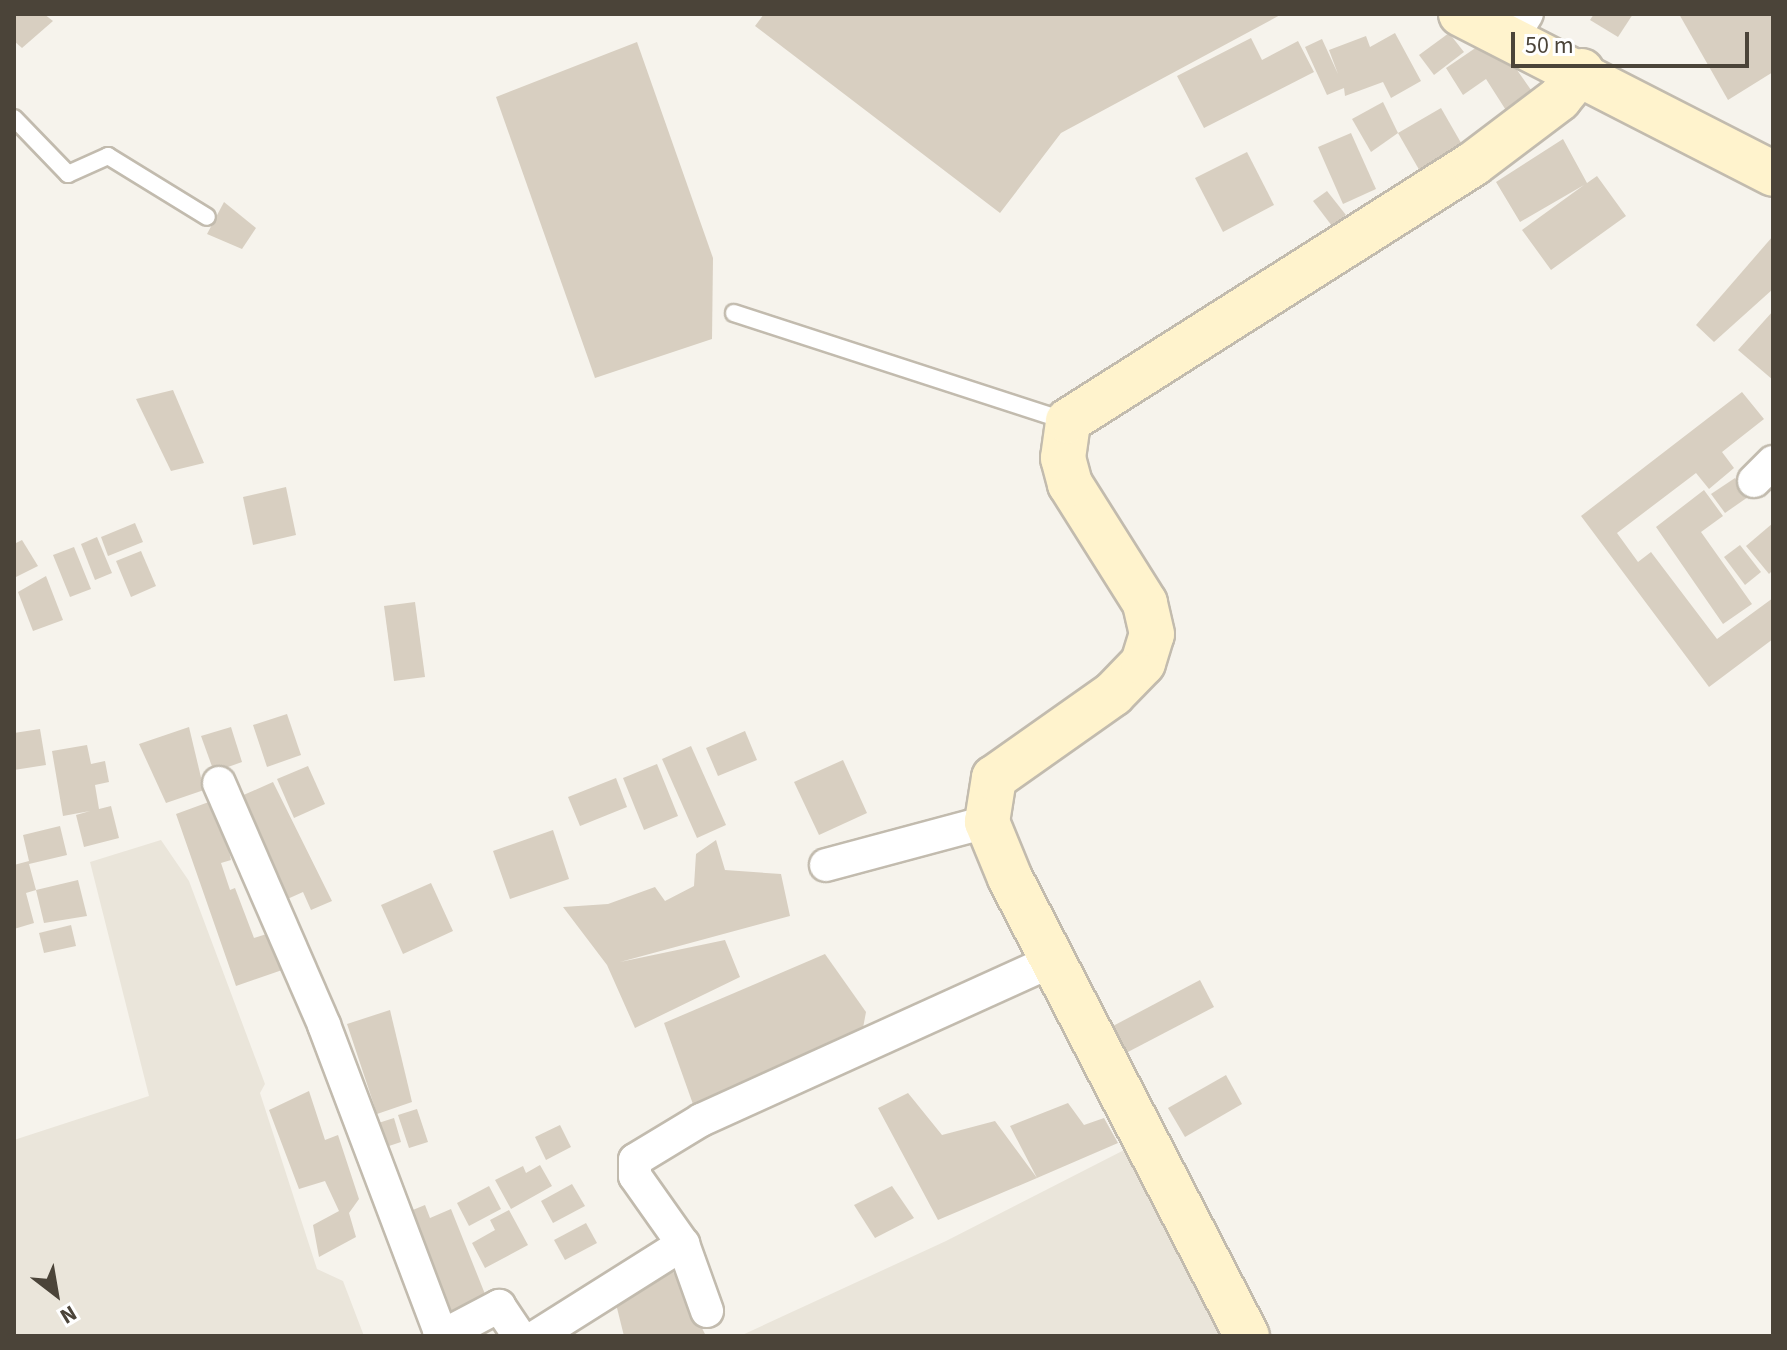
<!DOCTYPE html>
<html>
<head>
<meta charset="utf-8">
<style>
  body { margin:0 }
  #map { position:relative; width:1787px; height:1350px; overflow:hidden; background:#f6f3ec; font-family:"Source Sans 3",sans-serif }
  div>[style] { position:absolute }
  .residential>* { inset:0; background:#eae5da }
  .building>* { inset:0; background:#d8cfc1 }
  .roads { filter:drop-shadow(2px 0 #c2bbae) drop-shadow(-2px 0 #c2bbae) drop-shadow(0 2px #c2bbae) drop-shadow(0 -2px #c2bbae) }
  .lane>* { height:16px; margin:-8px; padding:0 8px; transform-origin:8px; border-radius:8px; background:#fff }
  .street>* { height:32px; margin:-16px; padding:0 16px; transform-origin:16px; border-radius:16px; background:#fff }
  .secondary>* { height:44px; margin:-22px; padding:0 22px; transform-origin:22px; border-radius:22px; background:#fff3cd }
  span { translate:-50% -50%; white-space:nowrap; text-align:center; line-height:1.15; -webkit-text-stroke:6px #fff; paint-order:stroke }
  .frame { position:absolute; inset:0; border:16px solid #4b4439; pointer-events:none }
  .north { position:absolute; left:16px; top:1254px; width:80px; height:80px; -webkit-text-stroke:6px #fff; paint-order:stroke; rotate:149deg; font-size:22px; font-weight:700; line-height:32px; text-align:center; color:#4b4439 }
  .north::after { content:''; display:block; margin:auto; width:28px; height:36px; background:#4b4439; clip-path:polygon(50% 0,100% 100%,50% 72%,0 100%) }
  .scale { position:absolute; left:1511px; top:32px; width:238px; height:36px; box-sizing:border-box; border:4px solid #4b4439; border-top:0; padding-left:10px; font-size:24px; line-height:28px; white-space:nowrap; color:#4b4439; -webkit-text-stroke:6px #fff; paint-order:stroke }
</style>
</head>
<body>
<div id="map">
  <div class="residential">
    <i style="clip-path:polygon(161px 840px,189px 881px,265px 1084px,260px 1093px,317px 1269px,343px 1281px,364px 1336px,14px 1336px,14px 1140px,149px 1096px,90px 862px)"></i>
    <i style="clip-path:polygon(1132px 1146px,1234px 1336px,740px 1336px,946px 1241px)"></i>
  </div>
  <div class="building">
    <i style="clip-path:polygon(14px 14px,44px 14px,53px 21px,22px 48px,14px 41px)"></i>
    <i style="clip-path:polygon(764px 14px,1282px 14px,1061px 133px,1000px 213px,755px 26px)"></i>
    <i style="clip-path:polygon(1594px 14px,1633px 14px,1618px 37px,1590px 20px)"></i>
    <i style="clip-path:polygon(1679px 14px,1773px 14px,1773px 72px,1728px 100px)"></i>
    <i style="clip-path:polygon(1395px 33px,1421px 81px,1391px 98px,1383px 82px,1345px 96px,1344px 88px,1327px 95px,1305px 47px,1322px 39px,1338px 74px,1329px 50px,1366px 36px,1370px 47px)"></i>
    <i style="clip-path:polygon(1449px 33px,1464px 52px,1434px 75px,1419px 55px)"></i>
    <i style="clip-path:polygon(1493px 36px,1536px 97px,1509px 115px,1486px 79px,1463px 95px,1446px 68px)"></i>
    <i style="clip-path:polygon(1251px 38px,1262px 60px,1298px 41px,1314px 72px,1204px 128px,1177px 76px)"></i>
    <i style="clip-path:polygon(637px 42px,713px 258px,712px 339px,595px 378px,496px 97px)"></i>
    <i style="clip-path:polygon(1383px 102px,1398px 133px,1371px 152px,1352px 119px)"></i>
    <i style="clip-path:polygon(1441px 108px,1468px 155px,1425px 180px,1398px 133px)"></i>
    <i style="clip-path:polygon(1351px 133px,1376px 189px,1343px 204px,1318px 147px)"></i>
    <i style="clip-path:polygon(1563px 139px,1587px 183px,1597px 176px,1626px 216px,1551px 270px,1522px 230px,1584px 185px,1520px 222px,1496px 182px)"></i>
    <i style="clip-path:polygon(1247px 152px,1274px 205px,1223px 232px,1195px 178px)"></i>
    <i style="clip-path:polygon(1327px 191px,1346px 215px,1332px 226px,1313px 201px)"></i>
    <i style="clip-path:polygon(224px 202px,256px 228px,242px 249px,207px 234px)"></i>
    <i style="clip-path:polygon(1773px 236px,1773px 289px,1714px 342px,1696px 325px)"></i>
    <i style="clip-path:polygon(1773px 311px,1773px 380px,1738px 350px)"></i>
    <i style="clip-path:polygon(173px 390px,204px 463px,171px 471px,136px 399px)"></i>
    <i style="clip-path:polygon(1742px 392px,1764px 419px,1722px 452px,1734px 468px,1709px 489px,1696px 473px,1617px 533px,1638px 562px,1651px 552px,1717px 639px,1773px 598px,1773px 639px,1709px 687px,1581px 516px)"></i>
    <i style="clip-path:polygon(1735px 478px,1748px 497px,1725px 513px,1711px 494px)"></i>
    <i style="clip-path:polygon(286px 487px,296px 535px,253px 545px,243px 497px)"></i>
    <i style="clip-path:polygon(1704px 490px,1723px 516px,1701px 532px,1752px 604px,1723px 624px,1656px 527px)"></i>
    <i style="clip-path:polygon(135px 523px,143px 542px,108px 556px,101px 537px)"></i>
    <i style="clip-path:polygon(1773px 523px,1773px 570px,1769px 574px,1746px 546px)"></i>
    <i style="clip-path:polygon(97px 537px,112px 573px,95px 580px,81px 544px)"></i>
    <i style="clip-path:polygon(22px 540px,38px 566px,14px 578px,14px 544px)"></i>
    <i style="clip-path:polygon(1740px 545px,1761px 572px,1745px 585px,1724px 557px)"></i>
    <i style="clip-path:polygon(74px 547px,91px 589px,70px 597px,53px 555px)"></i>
    <i style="clip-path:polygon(141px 551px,156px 586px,131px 597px,116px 561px)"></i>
    <i style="clip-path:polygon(46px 576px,63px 620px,33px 631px,18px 592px)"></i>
    <i style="clip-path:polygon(415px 602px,425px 677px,394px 681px,384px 606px)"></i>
    <i style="clip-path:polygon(287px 714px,301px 755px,267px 767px,253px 725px)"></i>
    <i style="clip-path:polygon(189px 727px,204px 790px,166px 803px,139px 744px)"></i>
    <i style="clip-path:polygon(231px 727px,242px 762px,214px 772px,201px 736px)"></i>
    <i style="clip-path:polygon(40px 729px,46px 765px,14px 770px,14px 733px)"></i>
    <i style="clip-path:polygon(745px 731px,757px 760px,718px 776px,706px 748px)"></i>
    <i style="clip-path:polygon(87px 745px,91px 764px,105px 761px,109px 782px,95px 785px,99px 809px,111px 806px,119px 838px,84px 847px,76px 815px,90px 811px,63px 816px,52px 751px)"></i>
    <i style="clip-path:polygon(691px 746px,726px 825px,697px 838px,662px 759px)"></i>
    <i style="clip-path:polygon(843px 760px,867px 813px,819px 835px,794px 782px)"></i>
    <i style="clip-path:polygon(657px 764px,678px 816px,644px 830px,623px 778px)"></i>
    <i style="clip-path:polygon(308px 766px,325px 804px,294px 818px,277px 779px)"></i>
    <i style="clip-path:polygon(616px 778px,627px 807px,580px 826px,568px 797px)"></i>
    <i style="clip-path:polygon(273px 782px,332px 901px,311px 910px,303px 892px,283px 901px,230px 801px)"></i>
    <i style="clip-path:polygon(217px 799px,231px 860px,221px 863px,230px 890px,235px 888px,254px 938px,273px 932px,288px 968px,236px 986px,176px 814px)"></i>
    <i style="clip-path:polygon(60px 826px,67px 855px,29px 864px,36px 890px,26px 893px,34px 923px,14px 929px,14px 865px,29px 861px,23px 835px)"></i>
    <i style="clip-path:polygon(553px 830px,569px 879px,510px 899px,493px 851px)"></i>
    <i style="clip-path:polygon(716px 840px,725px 870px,781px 874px,790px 916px,620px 962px,725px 940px,740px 977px,635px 1028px,607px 965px,563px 907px,608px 904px,655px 887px,665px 901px,694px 886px,696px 854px)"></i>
    <i style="clip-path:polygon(78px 880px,87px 916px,44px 923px,36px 890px)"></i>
    <i style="clip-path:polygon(431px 883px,453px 931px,403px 954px,381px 905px)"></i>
    <i style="clip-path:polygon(71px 925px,76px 946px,44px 953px,39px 933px)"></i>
    <i style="clip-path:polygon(825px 954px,866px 1012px,863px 1028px,694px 1107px,664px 1023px)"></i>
    <i style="clip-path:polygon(1200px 980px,1214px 1007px,1126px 1053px,1113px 1026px)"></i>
    <i style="clip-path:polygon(390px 1010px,412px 1102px,377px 1114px,347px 1024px)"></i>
    <i style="clip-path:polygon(1226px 1075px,1242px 1104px,1185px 1137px,1168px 1108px)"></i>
    <i style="clip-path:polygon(309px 1091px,325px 1140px,338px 1135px,359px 1199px,349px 1213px,356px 1237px,319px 1257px,313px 1225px,339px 1211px,325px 1181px,299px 1189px,269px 1110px)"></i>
    <i style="clip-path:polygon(908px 1093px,942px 1135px,995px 1121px,1037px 1178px,1010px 1126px,1068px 1103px,1084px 1125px,1104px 1118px,1118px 1143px,1037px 1178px,938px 1220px,878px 1108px)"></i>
    <i style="clip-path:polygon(417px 1109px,428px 1142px,409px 1148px,398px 1115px)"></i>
    <i style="clip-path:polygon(394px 1118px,401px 1142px,377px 1150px,369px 1126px)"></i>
    <i style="clip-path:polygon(560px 1125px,571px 1147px,546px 1160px,535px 1137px)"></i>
    <i style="clip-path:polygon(540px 1165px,552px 1186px,511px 1209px,495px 1180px,523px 1166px,526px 1173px)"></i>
    <i style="clip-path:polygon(572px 1184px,585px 1206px,553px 1223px,541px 1201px)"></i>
    <i style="clip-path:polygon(489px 1186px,501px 1209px,469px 1226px,457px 1203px)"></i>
    <i style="clip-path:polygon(892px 1186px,914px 1218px,875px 1238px,854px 1205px)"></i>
    <i style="clip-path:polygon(425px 1205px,430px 1218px,451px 1209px,487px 1299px,441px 1325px,398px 1216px)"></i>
    <i style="clip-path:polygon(509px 1210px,528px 1245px,485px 1268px,472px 1243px,495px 1230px,490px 1220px)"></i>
    <i style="clip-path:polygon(586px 1223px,597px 1243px,565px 1260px,554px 1240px)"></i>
    <i style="clip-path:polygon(668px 1262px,706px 1336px,624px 1336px,615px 1300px)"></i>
  </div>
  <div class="roads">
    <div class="lane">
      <i style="left:14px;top:118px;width:78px;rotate:46deg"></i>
      <i style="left:68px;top:174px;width:44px;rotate:-24.2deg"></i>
      <i style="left:108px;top:156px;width:116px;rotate:31.6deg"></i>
      <i style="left:734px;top:313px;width:349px;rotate:18deg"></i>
    </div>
    <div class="street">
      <i style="left:1513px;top:36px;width:26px;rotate:-58deg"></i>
      <i style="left:1754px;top:481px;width:27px;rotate:-45deg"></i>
      <i style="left:219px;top:783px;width:264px;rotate:66.5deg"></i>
      <i style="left:324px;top:1025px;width:326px;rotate:69.3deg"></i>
      <i style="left:439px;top:1330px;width:9px;rotate:18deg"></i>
      <i style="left:448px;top:1333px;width:58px;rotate:-27.9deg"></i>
      <i style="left:499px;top:1306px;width:36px;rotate:56deg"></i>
      <i style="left:826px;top:865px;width:167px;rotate:-15deg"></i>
      <i style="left:707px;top:1311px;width:71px;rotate:-109.7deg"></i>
      <i style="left:683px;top:1244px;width:83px;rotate:-125.2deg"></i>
      <i style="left:635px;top:1176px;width:16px;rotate:-90deg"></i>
      <i style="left:635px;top:1160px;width:77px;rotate:-31.2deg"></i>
      <i style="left:701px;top:1120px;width:385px;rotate:-24.4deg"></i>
      <i style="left:537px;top:1336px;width:173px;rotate:-32.2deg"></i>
    </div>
    <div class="secondary">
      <i style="left:1461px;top:14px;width:351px;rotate:27.1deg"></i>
      <i style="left:1247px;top:1336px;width:516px;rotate:-117.36deg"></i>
      <i style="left:1010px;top:878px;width:61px;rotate:-112.3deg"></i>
      <i style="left:987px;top:822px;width:45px;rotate:-81deg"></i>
      <i style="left:994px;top:778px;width:146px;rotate:-35.2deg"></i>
      <i style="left:1113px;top:694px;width:43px;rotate:-45.9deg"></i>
      <i style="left:1143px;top:663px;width:30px;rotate:-73deg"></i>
      <i style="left:1152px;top:634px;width:32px;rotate:-103deg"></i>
      <i style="left:1145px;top:603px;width:141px;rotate:-122.2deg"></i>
      <i style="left:1070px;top:484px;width:27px;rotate:-105deg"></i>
      <i style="left:1063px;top:458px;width:37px;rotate:-82deg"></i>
      <i style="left:1068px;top:421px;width:480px;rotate:-32.4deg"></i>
      <i style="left:1473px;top:164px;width:108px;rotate:-37.1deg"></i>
      <i style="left:1559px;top:99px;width:36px;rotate:-51deg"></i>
    </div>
  </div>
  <div class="frame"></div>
  <div class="north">N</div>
  <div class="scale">50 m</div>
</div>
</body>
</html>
